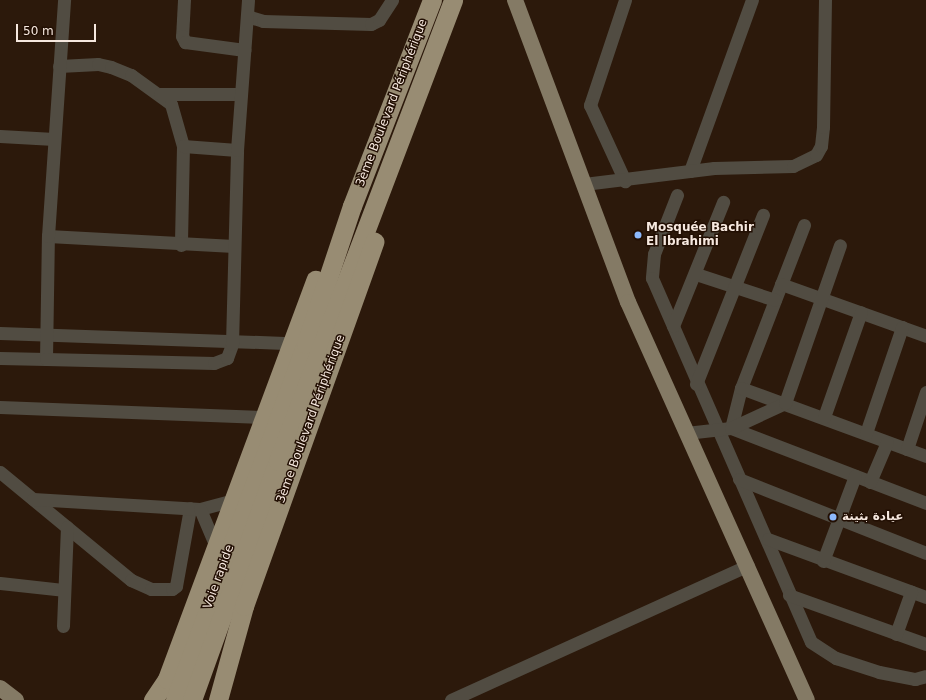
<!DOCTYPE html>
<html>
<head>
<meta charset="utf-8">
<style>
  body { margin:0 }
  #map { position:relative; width:926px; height:700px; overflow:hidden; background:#2c190b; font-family:"DejaVu Sans","Noto Naskh Arabic",sans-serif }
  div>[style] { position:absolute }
  .minor>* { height:13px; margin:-6.5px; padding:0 6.5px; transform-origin:6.5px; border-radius:6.5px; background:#514c42 }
  .major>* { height:16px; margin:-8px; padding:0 8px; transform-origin:8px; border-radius:8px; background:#847a65 }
  .highway>* { height:19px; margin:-9.5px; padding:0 9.5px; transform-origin:9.5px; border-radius:9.5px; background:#988c73 }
  .dots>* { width:11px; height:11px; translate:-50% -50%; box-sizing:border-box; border:2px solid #220f03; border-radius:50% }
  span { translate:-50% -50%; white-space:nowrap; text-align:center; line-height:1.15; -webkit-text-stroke:3px #220f03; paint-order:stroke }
  .street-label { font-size:12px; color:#f6e8df }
  .poi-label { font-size:12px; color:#f6e8df; font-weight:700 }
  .left { translate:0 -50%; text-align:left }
  .scale { position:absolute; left:16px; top:24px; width:80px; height:18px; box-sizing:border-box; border:2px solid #f6e8df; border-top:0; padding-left:5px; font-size:12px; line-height:14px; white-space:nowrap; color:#f6e8df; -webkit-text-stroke:3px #220f03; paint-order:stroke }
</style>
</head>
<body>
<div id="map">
  <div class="minor">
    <i style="left:184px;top:0;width:36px;rotate:93deg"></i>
    <i style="left:182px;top:36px;width:7px;rotate:63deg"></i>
    <i style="left:185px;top:42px;width:60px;rotate:7.7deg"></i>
    <i style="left:625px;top:0;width:111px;rotate:108.4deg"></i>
    <i style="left:590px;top:105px;width:84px;rotate:65.3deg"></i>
    <i style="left:247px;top:16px;width:17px;rotate:17deg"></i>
    <i style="left:263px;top:21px;width:108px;rotate:1.6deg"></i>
    <i style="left:371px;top:24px;width:9px;rotate:-27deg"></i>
    <i style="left:379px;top:20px;width:24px;rotate:-57deg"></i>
    <i style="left:59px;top:66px;width:39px;rotate:-3deg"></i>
    <i style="left:98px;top:64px;width:13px;rotate:13deg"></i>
    <i style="left:111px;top:67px;width:22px;rotate:22deg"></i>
    <i style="left:131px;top:75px;width:49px;rotate:35.9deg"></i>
    <i style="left:171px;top:104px;width:44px;rotate:74.1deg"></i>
    <i style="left:183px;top:146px;width:99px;rotate:91.2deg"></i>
    <i style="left:160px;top:94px;width:81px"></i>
    <i style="left:0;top:136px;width:54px;rotate:3.2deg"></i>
    <i style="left:183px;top:146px;width:54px;rotate:4.2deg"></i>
    <i style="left:690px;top:171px;width:182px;rotate:-70.1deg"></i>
    <i style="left:584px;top:184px;width:131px;rotate:-7deg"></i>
    <i style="left:714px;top:168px;width:79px;rotate:-1.5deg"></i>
    <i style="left:793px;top:166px;width:25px;rotate:-26deg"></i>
    <i style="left:816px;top:155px;width:10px;rotate:-61deg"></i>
    <i style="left:821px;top:146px;width:19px;rotate:-84deg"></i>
    <i style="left:823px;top:127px;width:127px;rotate:-89.1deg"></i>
    <i style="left:677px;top:195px;width:63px;rotate:111.3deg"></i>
    <i style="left:654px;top:254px;width:24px;rotate:95deg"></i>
    <i style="left:652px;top:278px;width:397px;rotate:66.4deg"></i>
    <i style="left:811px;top:642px;width:30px;rotate:33deg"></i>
    <i style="left:836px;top:658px;width:45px;rotate:18deg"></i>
    <i style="left:879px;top:672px;width:37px;rotate:11deg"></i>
    <i style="left:915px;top:679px;width:11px;rotate:-15deg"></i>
    <i style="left:804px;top:225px;width:175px;rotate:111.1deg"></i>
    <i style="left:741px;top:388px;width:41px;rotate:104deg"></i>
    <i style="left:731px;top:428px;width:209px;rotate:21deg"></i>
    <i style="left:48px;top:236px;width:186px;rotate:3.1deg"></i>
    <i style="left:696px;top:274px;width:83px;rotate:18.2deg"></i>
    <i style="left:781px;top:284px;width:154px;rotate:19.7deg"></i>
    <i style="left:673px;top:326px;width:134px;rotate:-68deg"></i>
    <i style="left:0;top:333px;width:291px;rotate:2deg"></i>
    <i style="left:0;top:358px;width:46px;rotate:1.2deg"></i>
    <i style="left:46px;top:359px;width:123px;rotate:-89.1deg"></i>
    <i style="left:48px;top:236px;width:237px;rotate:-86.1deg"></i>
    <i style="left:46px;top:359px;width:168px;rotate:1.4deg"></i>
    <i style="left:214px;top:363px;width:14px;rotate:-21deg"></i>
    <i style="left:227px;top:358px;width:15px;rotate:-70deg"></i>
    <i style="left:232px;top:344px;width:194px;rotate:-88.5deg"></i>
    <i style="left:237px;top:150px;width:150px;rotate:-85.8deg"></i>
    <i style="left:696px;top:384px;width:182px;rotate:-68.4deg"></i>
    <i style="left:741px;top:388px;width:197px;rotate:20.2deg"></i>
    <i style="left:0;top:407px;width:263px;rotate:2.2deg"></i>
    <i style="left:824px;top:417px;width:111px;rotate:-70.6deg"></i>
    <i style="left:686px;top:433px;width:45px;rotate:-6.3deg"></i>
    <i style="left:731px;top:428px;width:60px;rotate:-24.8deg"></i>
    <i style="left:785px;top:403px;width:167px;rotate:-70.8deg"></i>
    <i style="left:866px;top:433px;width:112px;rotate:-71.2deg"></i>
    <i style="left:907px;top:449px;width:60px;rotate:-71.6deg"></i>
    <i style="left:0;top:472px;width:170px;rotate:39.5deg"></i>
    <i style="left:131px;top:580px;width:22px;rotate:24deg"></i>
    <i style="left:151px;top:589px;width:21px"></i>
    <i style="left:172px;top:589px;width:5px;rotate:-37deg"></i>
    <i style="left:176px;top:586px;width:79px;rotate:-79.8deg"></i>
    <i style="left:739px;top:479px;width:201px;rotate:21.6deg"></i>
    <i style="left:870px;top:482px;width:43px;rotate:-67deg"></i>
    <i style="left:33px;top:499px;width:167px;rotate:3.4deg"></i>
    <i style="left:200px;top:509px;width:35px;rotate:-15deg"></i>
    <i style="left:200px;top:509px;width:38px;rotate:67deg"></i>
    <i style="left:768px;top:539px;width:168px;rotate:20.2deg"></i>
    <i style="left:823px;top:561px;width:91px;rotate:-69.4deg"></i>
    <i style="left:0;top:583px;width:63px;rotate:6.3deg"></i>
    <i style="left:789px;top:595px;width:145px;rotate:19.7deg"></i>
    <i style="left:63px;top:626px;width:99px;rotate:-87.7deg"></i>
    <i style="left:896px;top:634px;width:45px;rotate:-70.3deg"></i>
    <i style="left:451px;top:700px;width:326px;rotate:-24.4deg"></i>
  </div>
  <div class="major">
    <i style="left:515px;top:0;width:322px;rotate:69.5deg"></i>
    <i style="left:628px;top:302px;width:436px;rotate:65.8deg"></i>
    <i style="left:0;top:688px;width:20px;rotate:37deg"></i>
  </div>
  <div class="highway">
    <i style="left:153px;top:700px;width:25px;rotate:-56deg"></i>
    <i style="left:167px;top:679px;width:426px;rotate:-69.6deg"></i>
    <i style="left:175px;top:700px;width:379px;rotate:-69.8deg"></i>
    <i style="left:306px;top:344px;width:145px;rotate:-71.6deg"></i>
    <i style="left:352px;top:206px;width:221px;rotate:-68.8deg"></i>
    <i style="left:192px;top:700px;width:254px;rotate:-70.2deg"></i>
    <i style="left:278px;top:461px;width:493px;rotate:-69.2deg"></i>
    <i style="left:218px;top:700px;width:98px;rotate:-74.5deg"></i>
    <i style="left:244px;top:606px;width:387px;rotate:-70.3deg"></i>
  </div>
  <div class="dots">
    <i style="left:638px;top:235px;background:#8db9fc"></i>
    <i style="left:833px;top:517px;background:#8db9fc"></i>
  </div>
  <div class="street-label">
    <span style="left:392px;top:103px;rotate:-69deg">3ème Boulevard Périphérique</span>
    <span style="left:311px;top:419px;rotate:-70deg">3ème Boulevard Périphérique</span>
    <span style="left:219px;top:577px;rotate:-70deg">Voie rapide</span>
  </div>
  <div class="poi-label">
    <span class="left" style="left:646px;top:235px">Mosquée Bachir<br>El Ibrahimi</span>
    <span class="left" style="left:842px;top:517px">عيادة بثينة</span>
  </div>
  <div class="scale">50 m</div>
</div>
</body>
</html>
